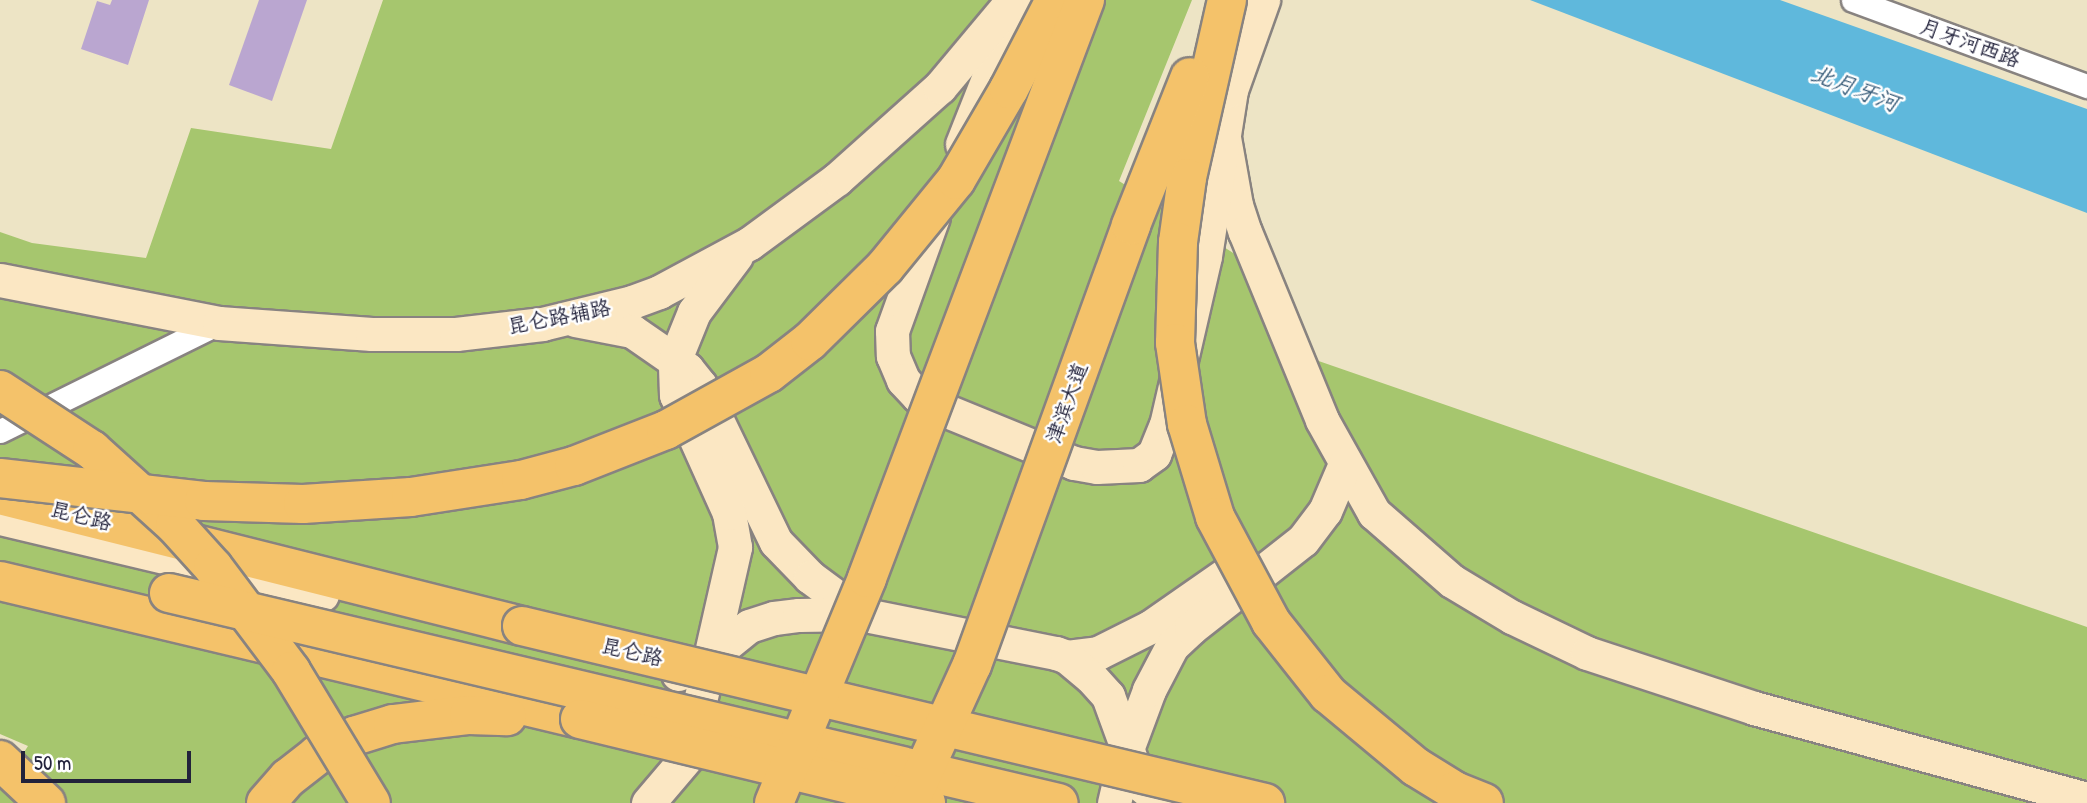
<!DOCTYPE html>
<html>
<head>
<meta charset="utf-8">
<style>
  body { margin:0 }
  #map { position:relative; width:2087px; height:803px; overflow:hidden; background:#ede4c5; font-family:"Patrick Hand","LXGW WenKai TC",sans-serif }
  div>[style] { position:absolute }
  .green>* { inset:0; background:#a6c66e }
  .water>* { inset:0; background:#5fb8dc }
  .building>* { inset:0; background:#baa6d0 }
  .roads { filter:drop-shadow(2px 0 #888380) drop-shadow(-2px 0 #888380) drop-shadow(0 2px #888380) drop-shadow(0 -2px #888380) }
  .street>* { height:23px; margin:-11.5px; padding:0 11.5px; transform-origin:11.5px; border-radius:11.5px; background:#fff }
  .secondary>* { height:33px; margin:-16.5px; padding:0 16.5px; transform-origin:16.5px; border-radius:16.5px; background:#fbe7c3 }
  .highway>* { height:38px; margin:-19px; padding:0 19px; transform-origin:19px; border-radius:19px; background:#f4c26a }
  .bridges { filter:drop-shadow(2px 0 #888380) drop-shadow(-2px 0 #888380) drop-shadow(0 2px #888380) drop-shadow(0 -2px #888380) }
  .highway-bridge>* { height:38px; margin:-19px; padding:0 19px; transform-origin:19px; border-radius:19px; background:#f4c26a }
  span { translate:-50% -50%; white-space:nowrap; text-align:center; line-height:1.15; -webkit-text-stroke:5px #fff; paint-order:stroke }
  .street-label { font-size:21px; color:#22223b }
  .water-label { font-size:23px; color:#3a5e7b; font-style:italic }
  .scale { position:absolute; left:21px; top:751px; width:170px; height:32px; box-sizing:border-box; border:4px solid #22223b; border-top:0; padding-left:9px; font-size:21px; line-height:24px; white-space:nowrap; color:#22223b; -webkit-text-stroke:5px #fff; paint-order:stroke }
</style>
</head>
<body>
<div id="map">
  <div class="green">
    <i style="clip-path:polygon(383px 0,1192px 0,1119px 181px,1238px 256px,1281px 348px,2087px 627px,2087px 803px,0 803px,0 790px,28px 746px,0 734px,0 232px,32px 243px,146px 258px,191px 128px,331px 149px)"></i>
  </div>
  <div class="water">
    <i style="clip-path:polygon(1530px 0,1780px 0,2087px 109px,2087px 213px)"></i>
  </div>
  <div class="building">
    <i style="clip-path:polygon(112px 0,149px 0,128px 65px,81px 49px,97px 1px,110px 5px)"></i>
    <i style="clip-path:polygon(259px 0,307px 0,272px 101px,229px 85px)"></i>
  </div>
  <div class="roads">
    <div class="street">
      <i style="left:1853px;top:0;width:249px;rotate:20.2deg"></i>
      <i style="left:0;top:431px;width:244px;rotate:-26.3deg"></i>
    </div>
    <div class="secondary">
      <i style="left:1223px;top:132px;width:74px;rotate:79.9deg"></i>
      <i style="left:1236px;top:205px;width:28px;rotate:72deg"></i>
      <i style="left:1245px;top:232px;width:203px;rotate:67.7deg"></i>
      <i style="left:1322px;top:420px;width:107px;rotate:60.8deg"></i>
      <i style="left:1374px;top:513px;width:103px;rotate:41.1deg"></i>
      <i style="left:1452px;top:581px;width:70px;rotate:31deg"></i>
      <i style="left:1512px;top:617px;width:83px;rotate:25.6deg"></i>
      <i style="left:1587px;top:653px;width:176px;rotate:18.2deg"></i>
      <i style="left:1754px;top:708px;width:345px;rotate:15.3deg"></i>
      <i style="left:962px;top:144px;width:155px;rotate:-68.4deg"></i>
      <i style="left:933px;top:217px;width:121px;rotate:109.8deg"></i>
      <i style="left:892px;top:331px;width:25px;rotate:88deg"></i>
      <i style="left:893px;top:356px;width:26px;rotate:67deg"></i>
      <i style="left:903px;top:380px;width:22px;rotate:47deg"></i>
      <i style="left:918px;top:396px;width:22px;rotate:30deg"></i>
      <i style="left:937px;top:407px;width:148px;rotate:22.2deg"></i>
      <i style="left:1074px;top:463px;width:23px;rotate:10deg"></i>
      <i style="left:1097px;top:467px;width:42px;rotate:-2.7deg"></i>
      <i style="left:1139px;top:465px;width:19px;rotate:-36deg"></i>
      <i style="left:1154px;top:454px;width:31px;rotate:-68deg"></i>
      <i style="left:1166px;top:425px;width:173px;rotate:-77deg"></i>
      <i style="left:1205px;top:256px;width:168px;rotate:-81.1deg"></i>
      <i style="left:1231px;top:90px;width:96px;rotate:-70.4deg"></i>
      <i style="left:0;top:280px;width:223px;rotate:11.1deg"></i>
      <i style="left:219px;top:323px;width:153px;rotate:4.1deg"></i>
      <i style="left:372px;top:334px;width:84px"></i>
      <i style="left:456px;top:334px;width:87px;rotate:-6.6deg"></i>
      <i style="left:542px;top:324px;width:93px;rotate:-13.7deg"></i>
      <i style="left:632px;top:302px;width:29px;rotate:-20deg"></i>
      <i style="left:659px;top:292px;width:103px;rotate:-28.3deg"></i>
      <i style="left:750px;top:243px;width:108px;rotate:-36.3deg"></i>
      <i style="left:837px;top:179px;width:138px;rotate:-41.8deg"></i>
      <i style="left:940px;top:87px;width:103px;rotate:-50.1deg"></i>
      <i style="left:575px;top:320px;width:58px;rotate:10.9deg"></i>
      <i style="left:632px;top:331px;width:67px;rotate:34.6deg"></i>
      <i style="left:687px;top:369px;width:21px;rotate:51deg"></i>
      <i style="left:700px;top:385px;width:174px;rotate:64.2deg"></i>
      <i style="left:776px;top:542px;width:49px;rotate:45.8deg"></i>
      <i style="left:810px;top:577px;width:62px;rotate:36.5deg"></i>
      <i style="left:0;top:518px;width:331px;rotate:13.4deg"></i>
      <i style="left:1067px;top:657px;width:31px;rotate:-7deg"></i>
      <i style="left:1098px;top:653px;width:58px;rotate:-26.6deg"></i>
      <i style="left:1150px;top:627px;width:105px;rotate:-34.9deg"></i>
      <i style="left:678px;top:674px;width:26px;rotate:-23deg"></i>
      <i style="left:702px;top:664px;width:60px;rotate:-39deg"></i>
      <i style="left:749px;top:626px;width:26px;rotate:-18deg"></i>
      <i style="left:774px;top:618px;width:25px;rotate:-7deg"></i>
      <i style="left:799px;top:615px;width:61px;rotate:-0.9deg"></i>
      <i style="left:860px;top:614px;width:200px;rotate:11.3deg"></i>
      <i style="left:1056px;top:653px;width:12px;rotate:20deg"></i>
      <i style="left:1067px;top:657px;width:30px;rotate:40deg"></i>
      <i style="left:1090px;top:676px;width:27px;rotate:48deg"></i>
      <i style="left:1108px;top:696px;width:94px;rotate:70deg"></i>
      <i style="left:1140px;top:784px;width:25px;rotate:40deg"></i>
      <i style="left:1159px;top:800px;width:12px;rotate:14deg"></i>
      <i style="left:691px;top:741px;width:199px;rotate:-77.2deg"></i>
      <i style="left:735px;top:547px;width:35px;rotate:-100deg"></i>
      <i style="left:729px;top:513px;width:129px;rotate:-114.2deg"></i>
      <i style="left:676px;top:395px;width:36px;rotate:-92deg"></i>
      <i style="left:675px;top:359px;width:51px;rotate:-68deg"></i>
      <i style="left:694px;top:312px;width:70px;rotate:-53.1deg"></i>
      <i style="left:648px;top:803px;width:62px;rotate:-49.6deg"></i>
      <i style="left:688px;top:756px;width:33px;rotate:-99deg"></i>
      <i style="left:1114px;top:803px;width:52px;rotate:-76.8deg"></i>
      <i style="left:1126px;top:752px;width:66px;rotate:-69.6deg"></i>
      <i style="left:1149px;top:690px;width:50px;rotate:-62.4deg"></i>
      <i style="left:1172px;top:646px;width:26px;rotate:-43deg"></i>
      <i style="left:1191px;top:628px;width:142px;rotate:-38.2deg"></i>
      <i style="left:1303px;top:540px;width:36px;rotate:-53deg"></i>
      <i style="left:1325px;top:511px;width:51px;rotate:-66.9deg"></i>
    </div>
    <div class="highway">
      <i style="left:0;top:495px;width:538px;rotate:14.09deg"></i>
      <i style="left:0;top:581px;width:596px;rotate:13.38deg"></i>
      <i style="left:0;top:760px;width:63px;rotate:43.1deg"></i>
      <i style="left:266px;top:803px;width:33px;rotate:-49deg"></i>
      <i style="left:288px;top:778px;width:37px;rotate:-38deg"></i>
      <i style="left:317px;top:755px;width:42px;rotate:-27.2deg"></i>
      <i style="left:354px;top:736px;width:41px;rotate:-17.1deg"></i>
      <i style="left:393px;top:724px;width:77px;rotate:-6.8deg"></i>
      <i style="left:469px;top:715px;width:38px;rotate:2deg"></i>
    </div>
  </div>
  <div class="bridges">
    <div class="highway-bridge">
      <i style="left:1227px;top:0;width:182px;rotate:102.7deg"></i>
      <i style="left:1187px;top:178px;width:65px;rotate:98deg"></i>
      <i style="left:1178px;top:242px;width:101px;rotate:91.7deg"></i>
      <i style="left:1175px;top:343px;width:82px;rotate:81.6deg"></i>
      <i style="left:1187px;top:424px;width:97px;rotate:73.2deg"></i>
      <i style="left:1215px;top:517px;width:119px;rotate:61.9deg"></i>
      <i style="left:1271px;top:622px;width:92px;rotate:51.6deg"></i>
      <i style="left:1328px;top:694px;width:114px;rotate:39.7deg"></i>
      <i style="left:1416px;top:767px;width:46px;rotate:31.6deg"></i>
      <i style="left:1455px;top:791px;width:31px;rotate:22deg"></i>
      <i style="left:0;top:390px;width:110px;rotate:33.1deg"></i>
      <i style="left:92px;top:450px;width:112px;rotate:42.1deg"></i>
      <i style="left:175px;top:525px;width:57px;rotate:47.9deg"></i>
      <i style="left:213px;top:567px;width:130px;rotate:53.1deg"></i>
      <i style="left:291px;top:671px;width:154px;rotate:58.8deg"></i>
      <i style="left:0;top:478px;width:205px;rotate:6.4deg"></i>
      <i style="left:204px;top:501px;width:99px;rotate:1.7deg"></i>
      <i style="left:303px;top:504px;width:108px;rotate:-3.7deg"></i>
      <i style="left:411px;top:497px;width:111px;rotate:-8.8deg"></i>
      <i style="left:521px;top:480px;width:55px;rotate:-14.8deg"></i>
      <i style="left:574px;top:466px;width:99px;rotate:-21.4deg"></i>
      <i style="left:666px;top:430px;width:118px;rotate:-29deg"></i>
      <i style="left:769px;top:373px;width:52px;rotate:-38deg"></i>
      <i style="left:810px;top:341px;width:105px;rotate:-44.6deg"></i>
      <i style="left:885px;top:267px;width:112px;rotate:-50.8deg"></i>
      <i style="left:956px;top:180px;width:105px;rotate:-59.8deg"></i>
      <i style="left:1009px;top:89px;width:100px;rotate:-62.7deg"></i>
      <i style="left:169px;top:593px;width:914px;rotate:13.28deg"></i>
      <i style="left:522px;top:626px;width:764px;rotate:13.4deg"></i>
      <i style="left:580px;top:719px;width:356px;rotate:13.6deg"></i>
      <i style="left:774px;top:803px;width:243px;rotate:-67.5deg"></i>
      <i style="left:867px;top:578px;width:618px;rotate:-69.34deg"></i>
      <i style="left:909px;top:803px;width:152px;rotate:-65.5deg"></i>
      <i style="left:972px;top:665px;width:468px;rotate:-70.1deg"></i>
      <i style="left:1131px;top:225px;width:159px;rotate:-68.3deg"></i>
    </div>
  </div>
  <div class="street-label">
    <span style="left:1970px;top:43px;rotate:20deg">月牙河西路</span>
    <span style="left:559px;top:317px;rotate:-11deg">昆仑路辅路</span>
    <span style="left:1067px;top:403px;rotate:-70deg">津滨大道</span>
    <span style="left:81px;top:516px;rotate:14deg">昆仑路</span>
    <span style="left:632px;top:652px;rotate:13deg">昆仑路</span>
  </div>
  <div class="water-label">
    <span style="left:1855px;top:88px;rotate:21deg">北月牙河</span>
  </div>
  <div class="scale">50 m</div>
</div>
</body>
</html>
